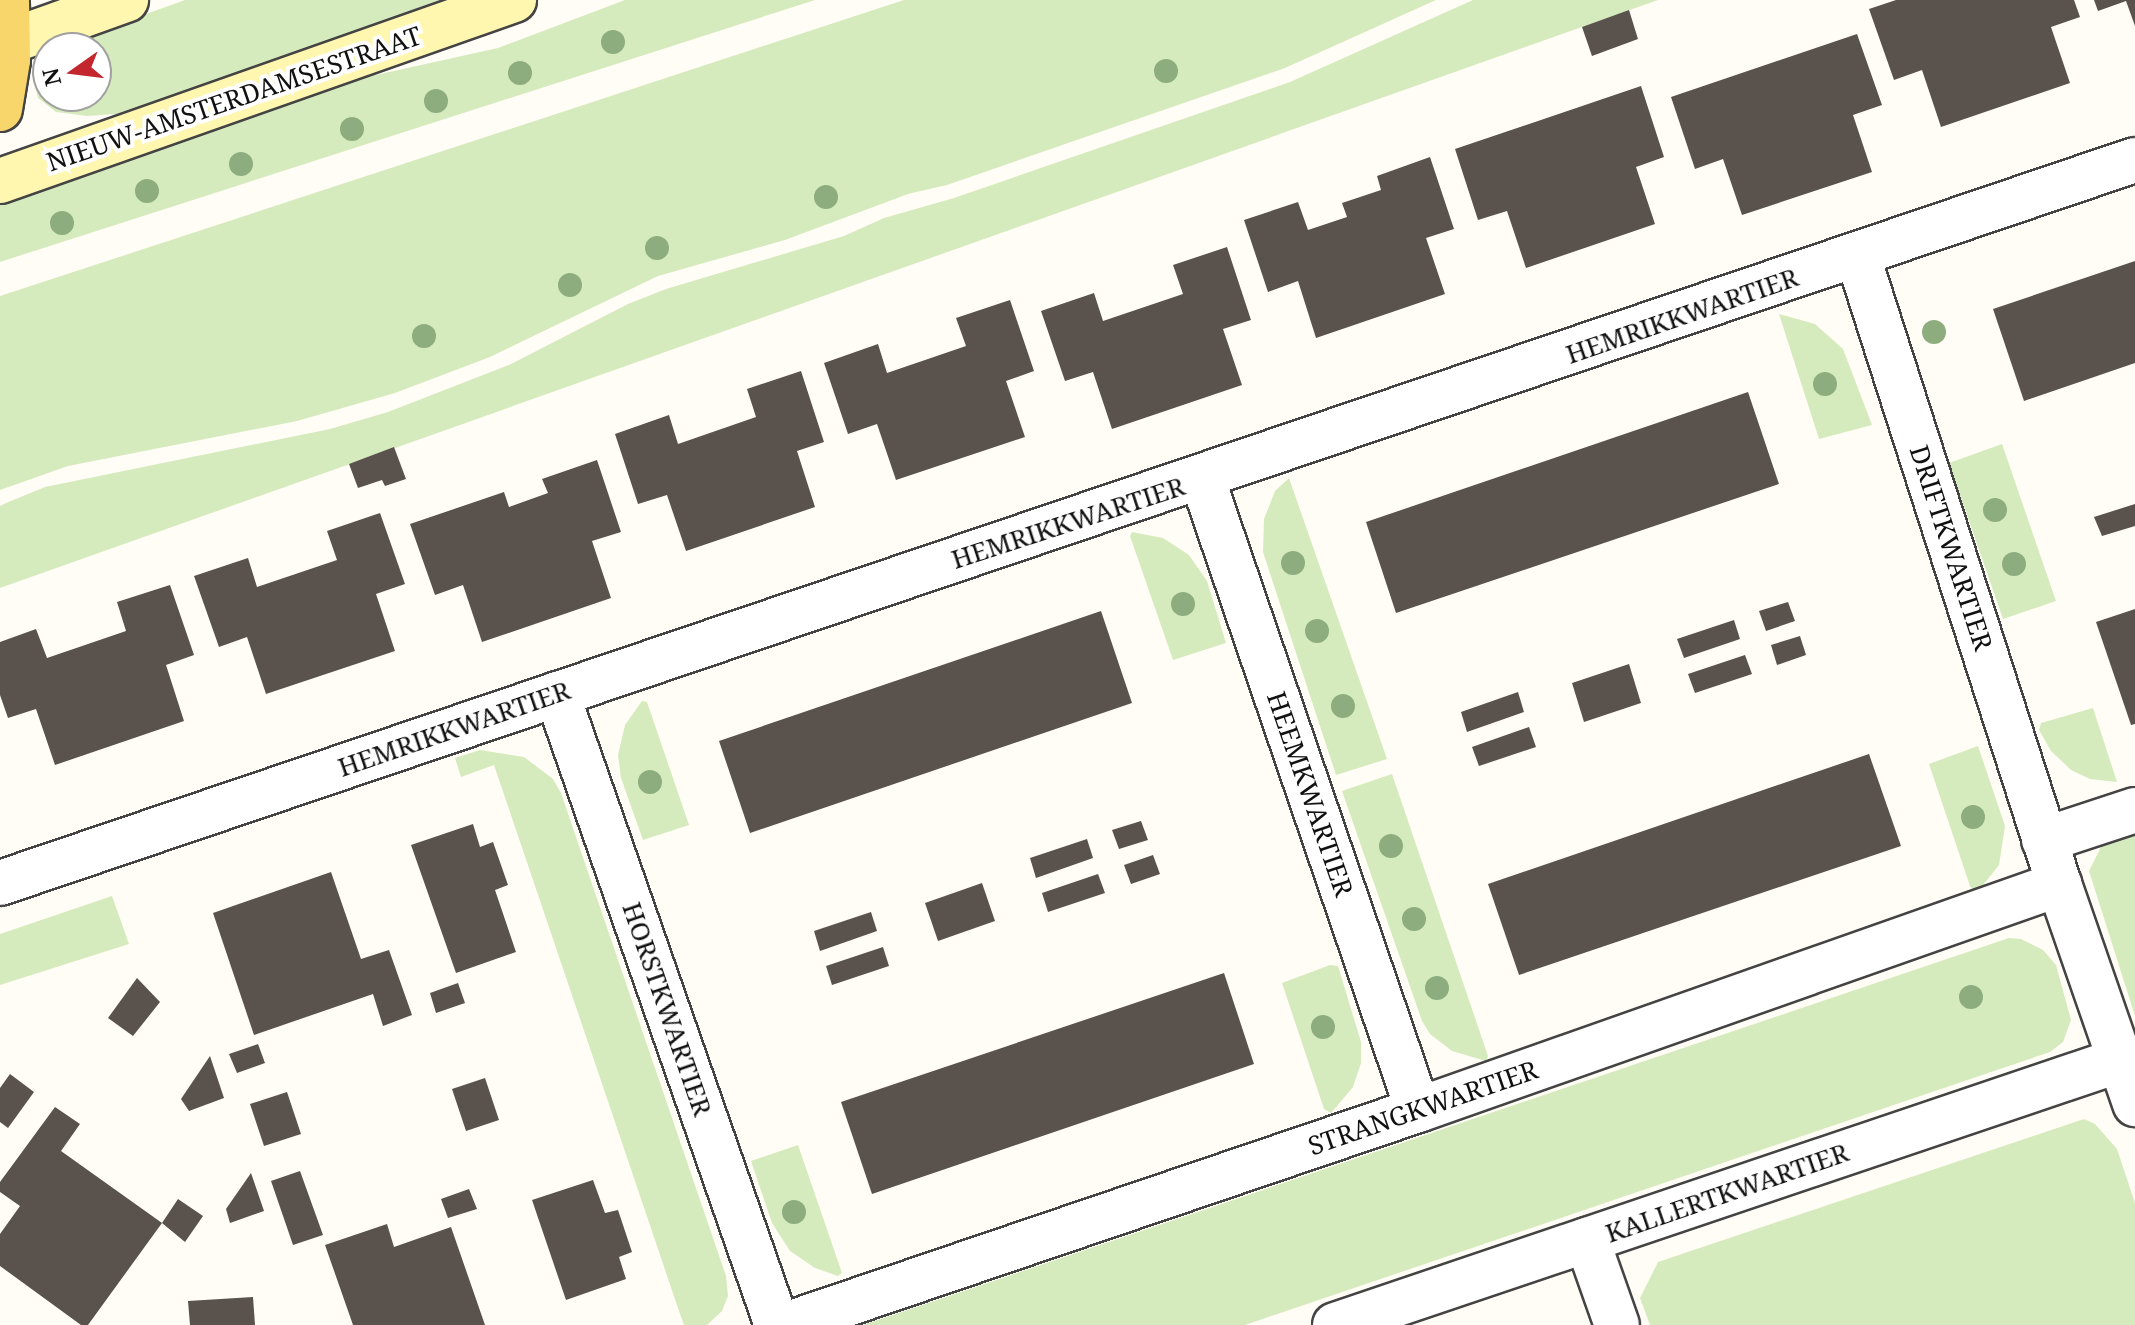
<!DOCTYPE html>
<html>
<head>
<meta charset="utf-8">
<style>
  body { margin:0 }
  #map { position:relative; width:2135px; height:1325px; overflow:hidden; background:#fffdf5; font-family:"Noto Serif",serif }
  div>[style] { position:absolute }
  .green>* { inset:0; background:#d5ebbd }
  .building>* { inset:0; background:#5a524d }
  .roads { filter:drop-shadow(2px 0 #444) drop-shadow(-2px 0 #444) drop-shadow(0 2px #444) drop-shadow(0 -2px #444) }
  .street>* { height:44px; margin:-22px; padding:0 22px; transform-origin:22px; border-radius:22px; background:#fff }
  .secondary>* { height:44px; margin:-22px; padding:0 22px; transform-origin:22px; border-radius:22px; background:#fff6b0 }
  .primary>* { height:44px; margin:-22px; padding:0 22px; transform-origin:22px; border-radius:22px; background:#f9d66b }
  .trees>* { width:24px; height:24px; margin:-12px; border-radius:50%; background:#8dad7f }
  span { translate:-50% -50%; white-space:nowrap; text-align:center; line-height:1.15; -webkit-text-stroke:8px #fff; paint-order:stroke }
  .street-label { font-size:26px; color:#111 }
  .north { position:absolute; left:32px; top:32px; width:80px; height:80px; box-sizing:border-box; background:#fff; border:2px solid #a0a0a0; border-radius:50%; rotate:256deg; font-size:22px; font-weight:700; line-height:32px; text-align:center; color:#111 }
  .north::after { content:''; display:block; margin:auto; width:28px; height:36px; background:#c4262e; clip-path:polygon(50% 0,100% 100%,50% 72%,0 100%) }
</style>
</head>
<body>
<div id="map">
  <div class="green">
    <i style="clip-path:polygon(185px 0,440px 0,131px 113px,87px 116px,56px 112px,38px 98px,32px 73px,39px 56px,48px 50px,48px 96px,96px 96px,96px 48px,51px 48px)"></i>
    <i style="clip-path:polygon(625px 0,815px 0,0 262px,0 196px,326px 86px,498px 48px)"></i>
    <i style="clip-path:polygon(904px 0,1436px 0,1285px 68px,947px 185px,908px 194px,785px 240px,658px 276px,490px 357px,395px 393px,297px 421px,68px 466px,0 490px,0 296px)"></i>
    <i style="clip-path:polygon(1473px 0,1658px 0,0 588px,0 506px,6px 503px,45px 487px,330px 429px,388px 412px,511px 364px,628px 304px,666px 289px,844px 236px,884px 218px,954px 198px,1290px 82px)"></i>
    <i style="clip-path:polygon(1779px 314px,1815px 324px,1843px 349px,1872px 425px,1819px 439px)"></i>
    <i style="clip-path:polygon(2002px 444px,2056px 601px,2003px 619px,1949px 463px)"></i>
    <i style="clip-path:polygon(1289px 478px,1387px 759px,1336px 775px,1263px 552px,1264px 519px,1275px 491px)"></i>
    <i style="clip-path:polygon(1132px 532px,1163px 538px,1189px 555px,1207px 581px,1226px 643px,1173px 660px,1130px 536px)"></i>
    <i style="clip-path:polygon(642px 701px,647px 702px,689px 825px,643px 840px,621px 778px,618px 755px,625px 725px)"></i>
    <i style="clip-path:polygon(2093px 708px,2117px 782px,2090px 779px,2071px 770px,2051px 751px,2039px 730px,2041px 723px)"></i>
    <i style="clip-path:polygon(1978px 746px,2005px 826px,1999px 865px,1976px 894px,1970px 886px,1929px 764px)"></i>
    <i style="clip-path:polygon(480px 750px,524px 757px,553px 779px,561px 793px,726px 1276px,728px 1296px,722px 1311px,707px 1325px,684px 1325px,679px 1311px,494px 765px,461px 777px,455px 758px)"></i>
    <i style="clip-path:polygon(1392px 774px,1488px 1056px,1486px 1061px,1452px 1051px,1430px 1034px,1422px 1021px,1342px 791px)"></i>
    <i style="clip-path:polygon(2135px 830px,2135px 1016px,2089px 871px,2102px 845px)"></i>
    <i style="clip-path:polygon(112px 896px,129px 944px,0 985px,0 934px)"></i>
    <i style="clip-path:polygon(2009px 938px,2021px 939px,2043px 950px,2056px 965px,2071px 1020px,2063px 1042px,2050px 1052px,1245px 1325px,863px 1325px)"></i>
    <i style="clip-path:polygon(1330px 965px,1338px 966px,1361px 1042px,1361px 1063px,1353px 1087px,1331px 1113px,1324px 1109px,1282px 983px)"></i>
    <i style="clip-path:polygon(2084px 1119px,2095px 1124px,2117px 1149px,2135px 1203px,2135px 1325px,1650px 1325px,1640px 1298px,1658px 1262px)"></i>
    <i style="clip-path:polygon(798px 1145px,842px 1273px,838px 1276px,815px 1268px,790px 1251px,772px 1223px,751px 1161px)"></i>
  </div>
  <div class="building">
    <i style="clip-path:polygon(1896px 0,2074px 0,2080px 17px,2051px 27px,2070px 83px,1941px 127px,1922px 70px,1894px 80px,1869px 9px)"></i>
    <i style="clip-path:polygon(2094px 0,2135px 0,2135px 26px,2126px 1px,2098px 11px)"></i>
    <i style="clip-path:polygon(1629px 10px,1638px 39px,1592px 56px,1582px 27px)"></i>
    <i style="clip-path:polygon(1857px 34px,1882px 105px,1853px 115px,1872px 172px,1742px 215px,1723px 159px,1695px 169px,1671px 97px)"></i>
    <i style="clip-path:polygon(1641px 86px,1664px 157px,1636px 167px,1655px 224px,1526px 268px,1507px 211px,1478px 220px,1455px 149px)"></i>
    <i style="clip-path:polygon(1430px 157px,1454px 229px,1426px 238px,1445px 294px,1316px 338px,1298px 281px,1268px 292px,1244px 220px,1298px 202px,1308px 230px,1347px 217px,1342px 203px,1381px 190px,1377px 176px)"></i>
    <i style="clip-path:polygon(1227px 247px,1251px 320px,1223px 329px,1242px 385px,1112px 429px,1093px 372px,1065px 381px,1041px 311px,1094px 293px,1103px 321px,1183px 294px,1173px 265px)"></i>
    <i style="clip-path:polygon(2135px 261px,2135px 363px,2024px 401px,1993px 309px)"></i>
    <i style="clip-path:polygon(1010px 300px,1034px 371px,1006px 381px,1025px 437px,896px 480px,877px 424px,848px 434px,824px 363px,878px 344px,887px 373px,966px 346px,956px 318px)"></i>
    <i style="clip-path:polygon(801px 371px,824px 442px,797px 451px,815px 507px,686px 551px,667px 495px,638px 504px,615px 434px,669px 415px,678px 444px,756px 417px,747px 389px)"></i>
    <i style="clip-path:polygon(1748px 392px,1779px 484px,1396px 613px,1366px 522px)"></i>
    <i style="clip-path:polygon(394px 447px,406px 479px,385px 486px,382px 480px,358px 488px,349px 464px)"></i>
    <i style="clip-path:polygon(597px 460px,621px 532px,592px 541px,611px 598px,482px 642px,463px 585px,435px 595px,410px 524px,504px 492px,509px 507px,548px 493px,542px 479px)"></i>
    <i style="clip-path:polygon(2135px 504px,2135px 526px,2102px 536px,2094px 517px)"></i>
    <i style="clip-path:polygon(380px 513px,405px 584px,376px 594px,395px 651px,266px 694px,247px 637px,219px 647px,194px 576px,248px 558px,257px 587px,337px 560px,327px 531px)"></i>
    <i style="clip-path:polygon(170px 585px,194px 655px,166px 665px,184px 721px,55px 765px,36px 709px,8px 718px,0 695px,0 642px,36px 629px,47px 658px,126px 631px,117px 602px)"></i>
    <i style="clip-path:polygon(1788px 602px,1795px 621px,1766px 631px,1759px 611px)"></i>
    <i style="clip-path:polygon(2135px 609px,2135px 724px,2131px 725px,2096px 622px)"></i>
    <i style="clip-path:polygon(1101px 611px,1132px 703px,750px 833px,719px 741px)"></i>
    <i style="clip-path:polygon(1734px 620px,1740px 639px,1684px 658px,1677px 639px)"></i>
    <i style="clip-path:polygon(1800px 636px,1806px 655px,1777px 665px,1771px 645px)"></i>
    <i style="clip-path:polygon(1745px 655px,1752px 674px,1695px 693px,1688px 674px)"></i>
    <i style="clip-path:polygon(1629px 664px,1641px 703px,1584px 722px,1572px 683px)"></i>
    <i style="clip-path:polygon(1518px 692px,1524px 712px,1467px 732px,1461px 712px)"></i>
    <i style="clip-path:polygon(1529px 727px,1536px 747px,1479px 766px,1472px 747px)"></i>
    <i style="clip-path:polygon(1869px 754px,1901px 846px,1519px 975px,1488px 884px)"></i>
    <i style="clip-path:polygon(1141px 821px,1148px 840px,1119px 849px,1112px 830px)"></i>
    <i style="clip-path:polygon(473px 824px,480px 847px,493px 842px,508px 885px,495px 890px,516px 952px,456px 973px,411px 845px)"></i>
    <i style="clip-path:polygon(1087px 839px,1093px 858px,1036px 878px,1030px 858px)"></i>
    <i style="clip-path:polygon(1153px 855px,1160px 874px,1131px 884px,1124px 865px)"></i>
    <i style="clip-path:polygon(331px 872px,361px 959px,389px 950px,412px 1015px,383px 1026px,373px 994px,254px 1035px,213px 913px)"></i>
    <i style="clip-path:polygon(1098px 874px,1105px 893px,1048px 912px,1042px 893px)"></i>
    <i style="clip-path:polygon(982px 883px,995px 921px,938px 941px,925px 903px)"></i>
    <i style="clip-path:polygon(871px 912px,877px 931px,820px 951px,814px 931px)"></i>
    <i style="clip-path:polygon(883px 947px,889px 966px,832px 985px,826px 966px)"></i>
    <i style="clip-path:polygon(1224px 973px,1254px 1064px,872px 1194px,841px 1102px)"></i>
    <i style="clip-path:polygon(137px 978px,160px 1002px,133px 1036px,108px 1018px)"></i>
    <i style="clip-path:polygon(458px 983px,465px 1003px,436px 1013px,430px 993px)"></i>
    <i style="clip-path:polygon(258px 1044px,265px 1063px,237px 1073px,229px 1054px)"></i>
    <i style="clip-path:polygon(210px 1056px,224px 1098px,189px 1111px,181px 1099px)"></i>
    <i style="clip-path:polygon(10px 1074px,34px 1092px,8px 1128px,0 1122px,0 1088px)"></i>
    <i style="clip-path:polygon(485px 1078px,499px 1120px,466px 1131px,452px 1089px)"></i>
    <i style="clip-path:polygon(287px 1092px,301px 1134px,264px 1146px,250px 1104px)"></i>
    <i style="clip-path:polygon(55px 1107px,80px 1124px,61px 1151px,162px 1223px,178px 1199px,203px 1216px,185px 1242px,162px 1223px,88px 1325px,81px 1325px,0 1266px,0 1234px,20px 1206px,0 1192px,0 1182px)"></i>
    <i style="clip-path:polygon(300px 1171px,323px 1235px,293px 1245px,271px 1181px)"></i>
    <i style="clip-path:polygon(251px 1173px,264px 1211px,230px 1223px,226px 1209px)"></i>
    <i style="clip-path:polygon(593px 1180px,605px 1213px,618px 1210px,632px 1252px,619px 1257px,626px 1279px,566px 1300px,532px 1200px)"></i>
    <i style="clip-path:polygon(469px 1189px,477px 1209px,448px 1218px,441px 1199px)"></i>
    <i style="clip-path:polygon(387px 1224px,394px 1247px,451px 1227px,485px 1325px,353px 1325px,325px 1245px)"></i>
    <i style="clip-path:polygon(253px 1297px,255px 1325px,190px 1325px,188px 1301px)"></i>
  </div>
  <div class="roads">
    <div class="street">
      <i style="left:1858px;top:257px;width:658px;rotate:72.23deg"></i>
      <i style="left:2059px;top:884px;width:233px;rotate:70.9deg"></i>
      <i style="left:1202px;top:478px;width:668px;rotate:71.13deg"></i>
      <i style="left:557px;top:694px;width:668px;rotate:70.78deg"></i>
      <i style="left:2044px;top:840px;width:96px;rotate:-18.2deg"></i>
      <i style="left:0;top:883px;width:2254px;rotate:-18.71deg"></i>
      <i style="left:1587px;top:1240px;width:90px;rotate:70.6deg"></i>
      <i style="left:785px;top:1325px;width:669px;rotate:-18.76deg"></i>
      <i style="left:1418px;top:1110px;width:680px;rotate:-19.42deg"></i>
      <i style="left:1335px;top:1325px;width:829px;rotate:-18.65deg"></i>
    </div>
    <div class="secondary">
      <i style="left:0;top:45px;width:134px;rotate:-19.7deg"></i>
      <i style="left:0;top:181px;width:545px;rotate:-19.4deg"></i>
    </div>
    <div class="primary">
      <i style="left:0;top:109px;width:50px;rotate:-80.7deg"></i>
      <i style="left:8px;top:60px;width:60px;rotate:-91deg"></i>
    </div>
  </div>
  <div class="trees">
    <i style="left:613px;top:42px"></i>
    <i style="left:1166px;top:71px"></i>
    <i style="left:520px;top:73px"></i>
    <i style="left:436px;top:101px"></i>
    <i style="left:352px;top:129px"></i>
    <i style="left:241px;top:164px"></i>
    <i style="left:147px;top:191px"></i>
    <i style="left:826px;top:197px"></i>
    <i style="left:62px;top:223px"></i>
    <i style="left:657px;top:248px"></i>
    <i style="left:570px;top:285px"></i>
    <i style="left:1934px;top:332px"></i>
    <i style="left:424px;top:336px"></i>
    <i style="left:1825px;top:384px"></i>
    <i style="left:1995px;top:510px"></i>
    <i style="left:1293px;top:563px"></i>
    <i style="left:2014px;top:564px"></i>
    <i style="left:1183px;top:604px"></i>
    <i style="left:1317px;top:631px"></i>
    <i style="left:1343px;top:706px"></i>
    <i style="left:650px;top:782px"></i>
    <i style="left:1973px;top:817px"></i>
    <i style="left:1391px;top:846px"></i>
    <i style="left:1414px;top:919px"></i>
    <i style="left:1437px;top:988px"></i>
    <i style="left:1971px;top:997px"></i>
    <i style="left:1323px;top:1027px"></i>
    <i style="left:794px;top:1212px"></i>
  </div>
  <div class="street-label">
    <span style="left:234px;top:99px;rotate:-19deg">NIEUW-AMSTERDAMSESTRAAT</span>
    <span style="left:1682px;top:316px;rotate:-19deg">HEMRIKKWARTIER</span>
    <span style="left:1068px;top:523px;rotate:-18deg">HEMRIKKWARTIER</span>
    <span style="left:1951px;top:548px;rotate:72deg">DRIFTKWARTIER</span>
    <span style="left:454px;top:729px;rotate:-19deg">HEMRIKKWARTIER</span>
    <span style="left:1310px;top:794px;rotate:71deg">HEEMKWARTIER</span>
    <span style="left:667px;top:1009px;rotate:71deg">HORSTKWARTIER</span>
    <span style="left:1423px;top:1108px;rotate:-19deg">STRANGKWARTIER</span>
    <span style="left:1727px;top:1193px;rotate:-19deg">KALLERTKWARTIER</span>
  </div>
  <div class="north">N</div>
</div>
</body>
</html>
